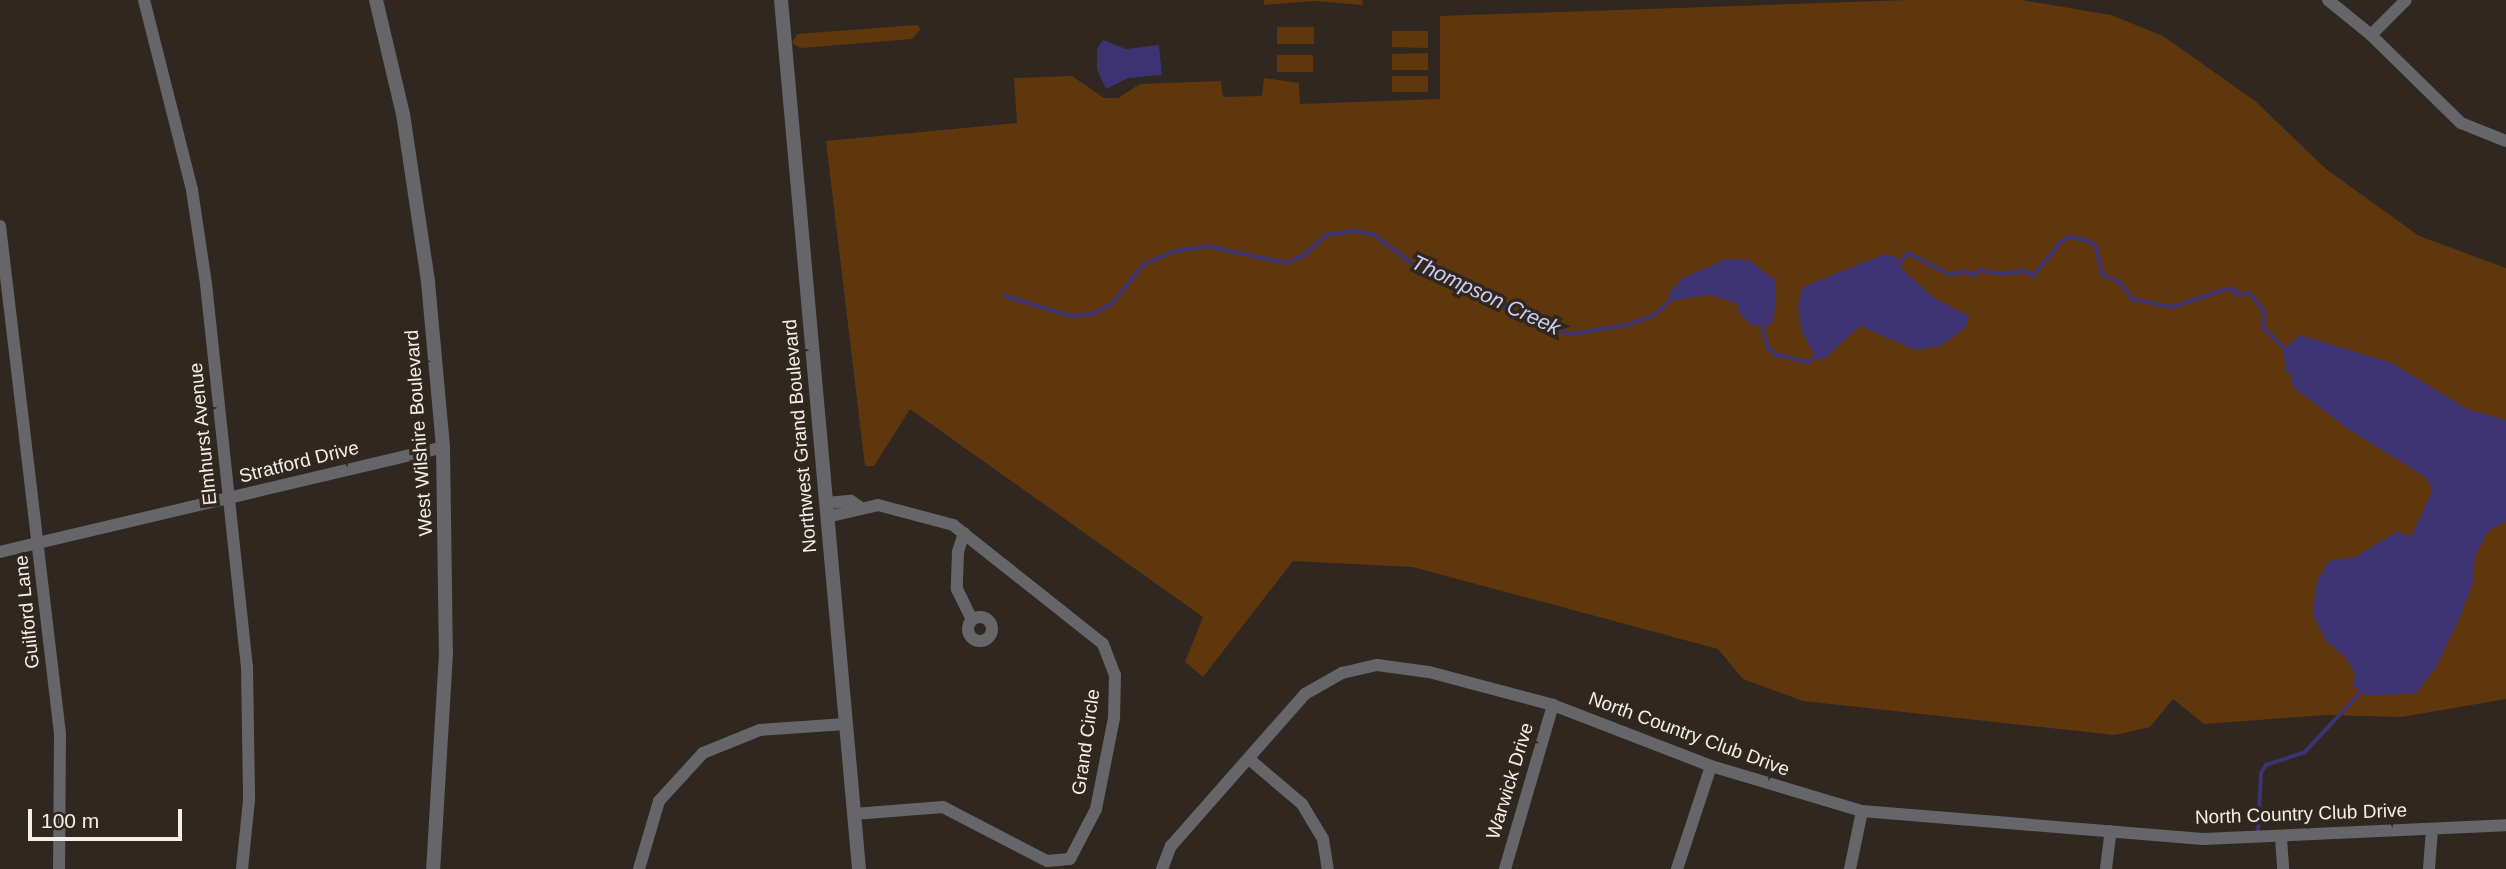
<!DOCTYPE html>
<html>
<head>
<meta charset="utf-8">
<style>
  body { margin:0 }
  #map { position:relative; width:2506px; height:869px; overflow:hidden; background:#302720; font-family:Arial,sans-serif }
  div>[style] { position:absolute }
  .green>* { inset:0; background:#60370d }
  .water>* { inset:0; background:#3d3373 }
  .stream>* { height:3.5px; margin:-1.75px; padding:0 1.75px; transform-origin:1.75px; border-radius:1.75px; background:#3d3373 }
  .minor>* { height:12px; margin:-6px; padding:0 6px; transform-origin:6px; border-radius:6px; background:#65656a }
  .minor>.ring { margin:-6px; padding:0; box-sizing:content-box; background:none; border:12px solid #65656a; border-radius:50% }
  .tertiary>* { height:14px; margin:-7px; padding:0 7px; transform-origin:7px; border-radius:7px; background:#65656a }
  span { translate:-50% -50%; white-space:nowrap; text-align:center; line-height:1.15; -webkit-text-stroke:7px #302720; paint-order:stroke }
  .street-label { font-size:19px; color:#f5efea }
  .water-label { font-size:21px; color:#cfcdf4; font-style:italic }
  .scale { position:absolute; left:28px; top:809px; width:154px; height:32px; box-sizing:border-box; border:4px solid #f5efea; border-top:0; padding-left:9px; font-size:21px; line-height:24px; white-space:nowrap; color:#f5efea; -webkit-text-stroke:5px #302720; paint-order:stroke }
</style>
</head>
<body>
<div id="map">
  <div class="green">
    <i style="clip-path:polygon(1264px 0,1362px 0,1363px 5px,1315px 1px,1264px 5px)"></i>
    <i style="clip-path:polygon(1909px 0,2021px 0,2111px 15px,2163px 36px,2255px 101px,2326px 169px,2419px 236px,2506px 268px,2506px 699px,2401px 717px,2325px 715px,2204px 724px,2173px 699px,2150px 727px,2115px 735px,1803px 701px,1743px 679px,1718px 649px,1413px 567px,1293px 561px,1203px 677px,1185px 662px,1203px 617px,910px 409px,874px 466px,865px 466px,826px 141px,1017px 123px,1014px 78px,1072px 76px,1104px 98px,1118px 98px,1140px 84px,1221px 81px,1223px 97px,1262px 96px,1264px 78px,1299px 83px,1300px 104px,1440px 99px,1440px 16px)"></i>
    <i style="clip-path:polygon(917px 25px,921px 29px,912px 39px,801px 48px,792px 43px,797px 34px)"></i>
    <i style="clip-path:polygon(1277px 27px,1314px 27px,1314px 44px,1277px 44px)"></i>
    <i style="clip-path:polygon(1392px 31px,1428px 31px,1428px 48px,1392px 47px)"></i>
    <i style="clip-path:polygon(1428px 53px,1428px 70px,1392px 70px,1392px 54px)"></i>
    <i style="clip-path:polygon(1277px 55px,1313px 55px,1313px 72px,1277px 72px)"></i>
    <i style="clip-path:polygon(1392px 76px,1428px 76px,1428px 92px,1392px 92px)"></i>
  </div>
  <div class="water">
    <i style="clip-path:polygon(1103px 40px,1126px 49px,1159px 45px,1162px 75px,1128px 78px,1106px 89px,1097px 69px,1097px 49px)"></i>
    <i style="clip-path:polygon(1885px 254px,1897px 257px,1904px 271px,1933px 297px,1969px 316px,1966px 327px,1941px 346px,1915px 350px,1860px 326px,1823px 360px,1816px 358px,1802px 332px,1798px 307px,1802px 287px)"></i>
    <i style="clip-path:polygon(1726px 259px,1749px 260px,1775px 280px,1775px 307px,1773px 321px,1766px 327px,1752px 325px,1740px 315px,1737px 304px,1711px 295px,1669px 301px,1669px 292px,1683px 278px)"></i>
    <i style="clip-path:polygon(2300px 335px,2392px 363px,2467px 409px,2506px 420px,2506px 521px,2488px 531px,2475px 556px,2473px 582px,2460px 617px,2435px 669px,2416px 693px,2367px 696px,2353px 685px,2355px 674px,2346px 658px,2326px 641px,2314px 617px,2314px 603px,2317px 581px,2329px 561px,2355px 557px,2398px 531px,2411px 537px,2432px 491px,2427px 478px,2348px 429px,2293px 387px,2285px 348px)"></i>
  </div>
  <div class="stream">
    <i style="left:1898px;top:265px;width:16px;rotate:-50deg"></i>
    <i style="left:1908px;top:253px;width:48px;rotate:27.1deg"></i>
    <i style="left:1951px;top:275px;width:13px;rotate:-18deg"></i>
    <i style="left:1963px;top:271px;width:13px;rotate:18deg"></i>
    <i style="left:1975px;top:275px;width:7px;rotate:-45deg"></i>
    <i style="left:1980px;top:270px;width:20px;rotate:11deg"></i>
    <i style="left:2000px;top:274px;width:26px;rotate:-7deg"></i>
    <i style="left:2026px;top:271px;width:9px;rotate:36deg"></i>
    <i style="left:2033px;top:276px;width:44px;rotate:-50.5deg"></i>
    <i style="left:2061px;top:242px;width:9px;rotate:-32deg"></i>
    <i style="left:2069px;top:237px;width:17px;rotate:10deg"></i>
    <i style="left:2086px;top:240px;width:11px;rotate:27deg"></i>
    <i style="left:2096px;top:245px;width:31px;rotate:77deg"></i>
    <i style="left:2103px;top:275px;width:18px;rotate:22deg"></i>
    <i style="left:2120px;top:282px;width:21px;rotate:53deg"></i>
    <i style="left:2133px;top:299px;width:40px;rotate:12deg"></i>
    <i style="left:2172px;top:307px;width:57px;rotate:-18.4deg"></i>
    <i style="left:2226px;top:289px;width:9px"></i>
    <i style="left:2235px;top:289px;width:6px;rotate:81deg"></i>
    <i style="left:2236px;top:295px;width:14px;rotate:-8deg"></i>
    <i style="left:2250px;top:293px;width:24px;rotate:52deg"></i>
    <i style="left:2265px;top:312px;width:16px;rotate:94deg"></i>
    <i style="left:2264px;top:328px;width:29px;rotate:44deg"></i>
    <i style="left:2285px;top:348px;width:24px;rotate:81deg"></i>
    <i style="left:1005px;top:296px;width:69px;rotate:16.9deg"></i>
    <i style="left:1071px;top:316px;width:22px;rotate:-5deg"></i>
    <i style="left:1093px;top:314px;width:21px;rotate:-28deg"></i>
    <i style="left:1112px;top:304px;width:51px;rotate:-51.3deg"></i>
    <i style="left:1144px;top:264px;width:35px;rotate:-22deg"></i>
    <i style="left:1176px;top:251px;width:31px;rotate:-9deg"></i>
    <i style="left:1207px;top:246px;width:81px;rotate:12.1deg"></i>
    <i style="left:1286px;top:263px;width:18px;rotate:-22deg"></i>
    <i style="left:1303px;top:256px;width:31px;rotate:-42deg"></i>
    <i style="left:1326px;top:235px;width:30px;rotate:-8deg"></i>
    <i style="left:1356px;top:231px;width:19px;rotate:12deg"></i>
    <i style="left:1375px;top:235px;width:54px;rotate:37.5deg"></i>
    <i style="left:1418px;top:268px;width:49px;rotate:16.6deg"></i>
    <i style="left:1465px;top:282px;width:59px;rotate:31.8deg"></i>
    <i style="left:1515px;top:313px;width:60px;rotate:20.6deg"></i>
    <i style="left:1571px;top:334px;width:58px;rotate:-9deg"></i>
    <i style="left:1628px;top:325px;width:28px;rotate:-21deg"></i>
    <i style="left:1654px;top:315px;width:25px;rotate:-42deg"></i>
    <i style="left:1762px;top:324px;width:25px;rotate:76deg"></i>
    <i style="left:1768px;top:348px;width:12px;rotate:35deg"></i>
    <i style="left:1778px;top:355px;width:30px;rotate:14deg"></i>
    <i style="left:1807px;top:362px;width:13px;rotate:-29deg"></i>
    <i style="left:2258px;top:831px;width:58px;rotate:-87deg"></i>
    <i style="left:2261px;top:773px;width:9px;rotate:-58deg"></i>
    <i style="left:2266px;top:765px;width:40px;rotate:-18deg"></i>
    <i style="left:2304px;top:753px;width:86px;rotate:-46.9deg"></i>
  </div>
  <div class="minor">
    <i style="left:144px;top:0;width:196px;rotate:75.8deg"></i>
    <i style="left:192px;top:190px;width:95px;rotate:81.5deg"></i>
    <i style="left:206px;top:284px;width:385px;rotate:83.9deg"></i>
    <i style="left:247px;top:667px;width:133px;rotate:89.1deg"></i>
    <i style="left:249px;top:800px;width:69px;rotate:95.8deg"></i>
    <i style="left:2328px;top:0;width:55px;rotate:39.1deg"></i>
    <i style="left:2371px;top:35px;width:126px;rotate:44.4deg"></i>
    <i style="left:2461px;top:123px;width:48px;rotate:21.8deg"></i>
    <i style="left:2371px;top:35px;width:49px;rotate:-45deg"></i>
    <i style="left:0;top:226px;width:512px;rotate:83.26deg"></i>
    <i style="left:60px;top:734px;width:135px;rotate:90.4deg"></i>
    <i style="left:826px;top:503px;width:25px;rotate:-5deg"></i>
    <i style="left:851px;top:501px;width:11px;rotate:34deg"></i>
    <i style="left:827px;top:517px;width:52px;rotate:-13.2deg"></i>
    <i style="left:878px;top:505px;width:78px;rotate:14.9deg"></i>
    <i style="left:953px;top:525px;width:191px;rotate:38.4deg"></i>
    <i style="left:1103px;top:644px;width:33px;rotate:69deg"></i>
    <i style="left:1115px;top:675px;width:43px;rotate:91.3deg"></i>
    <i style="left:1114px;top:718px;width:93px;rotate:101.2deg"></i>
    <i style="left:1096px;top:809px;width:56px;rotate:117.5deg"></i>
    <i style="left:1070px;top:859px;width:23px;rotate:175deg"></i>
    <i style="left:1047px;top:861px;width:117px;rotate:-152.6deg"></i>
    <i style="left:943px;top:807px;width:89px;rotate:175.5deg"></i>
    <i style="left:964px;top:533px;width:20px;rotate:108deg"></i>
    <i style="left:958px;top:552px;width:37px;rotate:92deg"></i>
    <i style="left:957px;top:589px;width:34px;rotate:64deg"></i>
    <i style="left:0;top:552px;width:455px;rotate:-13.3deg"></i>
    <i class="ring" style="left:968px;top:617px;width:12px;height:12px"></i>
    <i style="left:1249px;top:759px;width:70px;rotate:40.3deg"></i>
    <i style="left:1302px;top:804px;width:41px;rotate:59deg"></i>
    <i style="left:1323px;top:839px;width:30px;rotate:81deg"></i>
    <i style="left:2281px;top:838px;width:31px;rotate:86deg"></i>
    <i style="left:639px;top:869px;width:71px;rotate:-73.6deg"></i>
    <i style="left:659px;top:801px;width:65px;rotate:-47.5deg"></i>
    <i style="left:703px;top:753px;width:61px;rotate:-22deg"></i>
    <i style="left:760px;top:730px;width:86px;rotate:-4deg"></i>
    <i style="left:1162px;top:869px;width:25px;rotate:-69deg"></i>
    <i style="left:1171px;top:846px;width:203px;rotate:-48.6deg"></i>
    <i style="left:1305px;top:694px;width:43px;rotate:-29.6deg"></i>
    <i style="left:1342px;top:673px;width:36px;rotate:-13deg"></i>
    <i style="left:1377px;top:665px;width:52px;rotate:7.7deg"></i>
    <i style="left:1429px;top:672px;width:128px;rotate:14.9deg"></i>
    <i style="left:1553px;top:705px;width:169px;rotate:21.1deg"></i>
    <i style="left:1711px;top:766px;width:158px;rotate:16.6deg"></i>
    <i style="left:1862px;top:811px;width:342px;rotate:4.7deg"></i>
    <i style="left:2203px;top:839px;width:303px;rotate:-2.6deg"></i>
    <i style="left:1505px;top:869px;width:171px;rotate:-73.7deg"></i>
    <i style="left:1677px;top:869px;width:108px;rotate:-71.7deg"></i>
    <i style="left:1850px;top:869px;width:59px;rotate:-78.3deg"></i>
    <i style="left:2106px;top:869px;width:38px;rotate:-83deg"></i>
    <i style="left:2429px;top:869px;width:40px;rotate:-85.7deg"></i>
  </div>
  <div class="tertiary">
    <i style="left:376px;top:0;width:117px;rotate:76.7deg"></i>
    <i style="left:403px;top:114px;width:170px;rotate:81.5deg"></i>
    <i style="left:428px;top:282px;width:166px;rotate:84.8deg"></i>
    <i style="left:443px;top:447px;width:206px;rotate:89.2deg"></i>
    <i style="left:446px;top:653px;width:216px;rotate:93.4deg"></i>
    <i style="left:781px;top:0;width:872px;rotate:84.87deg"></i>
  </div>
  <div class="street-label">
    <span style="left:419px;top:433px;rotate:-94deg">West Wilshire Boulevard</span>
    <span style="left:203px;top:434px;rotate:-96deg">Elmhurst Avenue</span>
    <span style="left:800px;top:436px;rotate:-95deg">Northwest Grand Boulevard</span>
    <span style="left:299px;top:462px;rotate:-14deg">Stratford Drive</span>
    <span style="left:27px;top:612px;rotate:-96deg">Guilford Lane</span>
    <span style="left:1689px;top:734px;rotate:20deg">North Country Club Drive</span>
    <span style="left:1086px;top:742px;rotate:-82deg">Grand Circle</span>
    <span style="left:1510px;top:781px;rotate:-73deg">Warwick Drive</span>
    <span style="left:2301px;top:814px;rotate:-2deg">North Country Club Drive</span>
  </div>
  <div class="water-label">
    <span style="left:1486px;top:295px;rotate:25deg">Thompson Creek</span>
  </div>
  <div class="scale">100 m</div>
</div>
</body>
</html>
